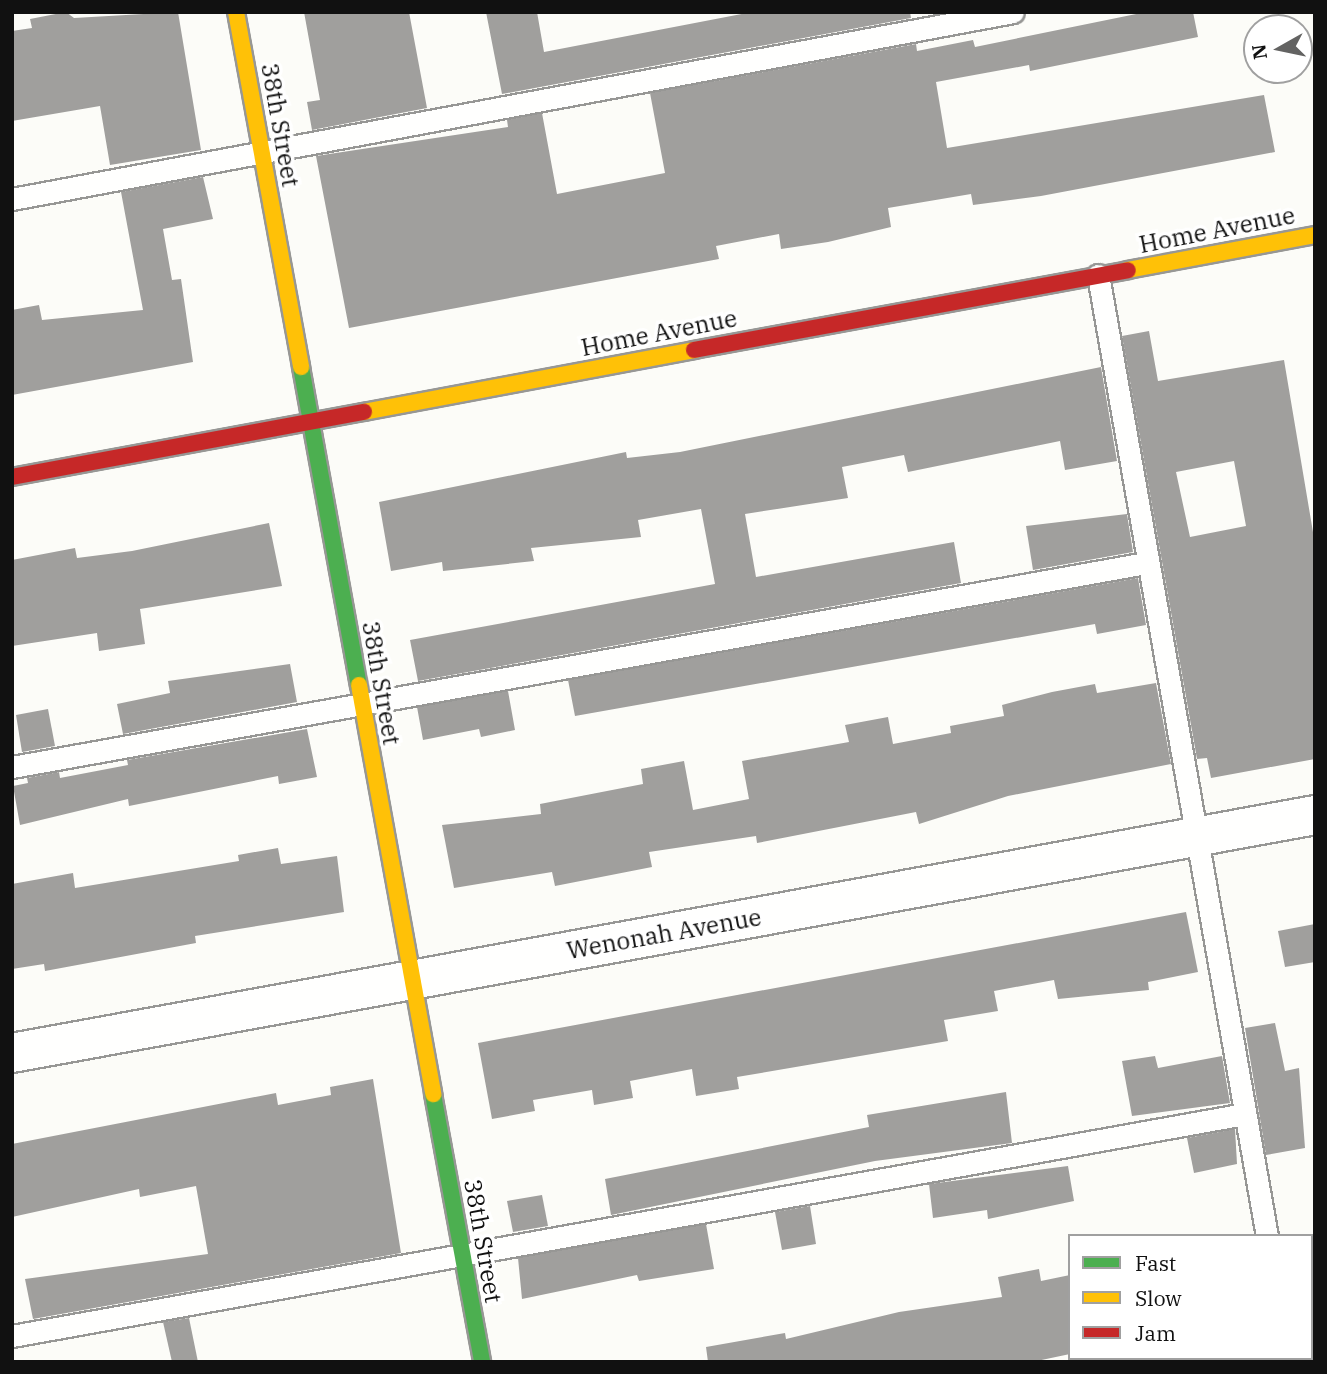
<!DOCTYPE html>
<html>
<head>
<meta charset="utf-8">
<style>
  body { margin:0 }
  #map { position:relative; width:1327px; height:1374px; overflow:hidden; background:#fcfcf8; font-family:"IBM Plex Serif",serif }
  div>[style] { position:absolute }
  .building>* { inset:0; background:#a09f9d }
  .roads { filter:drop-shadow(2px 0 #979795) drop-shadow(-2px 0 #979795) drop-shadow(0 2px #979795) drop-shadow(0 -2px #979795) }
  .lane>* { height:21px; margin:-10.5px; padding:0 10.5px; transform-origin:10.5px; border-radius:10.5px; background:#fffffe }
  .street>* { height:38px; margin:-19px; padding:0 19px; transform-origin:19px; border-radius:19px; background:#fffffe }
  .fast>* { height:16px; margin:-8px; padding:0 8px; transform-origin:8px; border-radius:8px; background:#4caf50 }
  .slow>* { height:16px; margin:-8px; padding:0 8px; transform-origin:8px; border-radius:8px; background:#ffc107 }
  .jam>* { height:16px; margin:-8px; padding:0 8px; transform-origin:8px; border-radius:8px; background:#c62828 }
  span { translate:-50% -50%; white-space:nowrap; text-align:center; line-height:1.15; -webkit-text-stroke:7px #fff; paint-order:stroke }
  .street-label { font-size:24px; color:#111 }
  .frame { position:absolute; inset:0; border:14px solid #111; pointer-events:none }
  .legend { position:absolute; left:1068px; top:1234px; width:245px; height:126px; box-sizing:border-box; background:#fff; border:2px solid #a0a0a0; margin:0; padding:9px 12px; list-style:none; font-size:21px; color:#111 }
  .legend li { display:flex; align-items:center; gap:14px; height:35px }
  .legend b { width:35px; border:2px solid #a0a0a0 }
  .north { position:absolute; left:1243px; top:14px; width:70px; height:70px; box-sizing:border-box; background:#fff; border:2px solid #a0a0a0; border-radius:50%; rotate:261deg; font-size:19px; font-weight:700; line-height:28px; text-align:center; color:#111 }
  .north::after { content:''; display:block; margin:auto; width:24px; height:32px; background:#636362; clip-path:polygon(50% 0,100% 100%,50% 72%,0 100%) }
</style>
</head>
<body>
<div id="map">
  <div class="building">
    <i style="clip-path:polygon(66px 12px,74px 18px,178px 12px,201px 150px,110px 165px,100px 106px,12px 121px,12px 31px,32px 28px,30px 19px)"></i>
    <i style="clip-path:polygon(304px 12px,409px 12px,427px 108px,312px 130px,307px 102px,320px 100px)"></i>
    <i style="clip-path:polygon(486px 12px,537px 12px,544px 52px,752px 12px,910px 12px,911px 18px,502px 94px)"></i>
    <i style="clip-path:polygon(1146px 12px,1193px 12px,1198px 37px,1030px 71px,1029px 65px,936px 82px,947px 148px,1264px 95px,1275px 152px,1041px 196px,973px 205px,971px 194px,888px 208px,891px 227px,828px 242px,781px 249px,779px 234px,716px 246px,719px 259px,349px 328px,316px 156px,508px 127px,507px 120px,542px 113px,557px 194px,665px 173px,650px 93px,916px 44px,917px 51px,973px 40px,975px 47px)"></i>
    <i style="clip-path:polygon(203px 177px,213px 219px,163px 229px,172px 280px,181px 279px,193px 362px,12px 395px,12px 310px,39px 305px,42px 320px,143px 310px,121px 192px)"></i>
    <i style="clip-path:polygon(evenodd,1149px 331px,1158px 381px,1284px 360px,1315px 544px,1315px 759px,1211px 778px,1207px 758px,1197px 759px,1122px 336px,1149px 331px,1234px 461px,1246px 526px,1190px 537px,1176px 472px,1234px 461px)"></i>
    <i style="clip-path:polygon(1101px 367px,1117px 461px,1065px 470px,1060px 441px,908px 472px,904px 455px,842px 467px,848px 498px,745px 514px,756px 577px,954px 542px,961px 583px,418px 681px,410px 640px,715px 584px,701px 509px,638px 520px,641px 537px,531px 548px,534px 561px,443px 571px,442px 562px,391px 571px,379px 502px,626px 452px,627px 458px,680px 452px)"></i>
    <i style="clip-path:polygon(1127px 514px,1133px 552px,1033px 570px,1026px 526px)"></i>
    <i style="clip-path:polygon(269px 523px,282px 586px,140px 609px,145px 644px,99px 651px,97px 633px,12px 646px,12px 560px,75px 548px,77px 558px,132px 551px)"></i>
    <i style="clip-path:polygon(1138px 578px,1146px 625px,1097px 634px,1095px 624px,575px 716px,568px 680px)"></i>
    <i style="clip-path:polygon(290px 664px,297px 702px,123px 734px,117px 704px,170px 693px,168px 681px)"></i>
    <i style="clip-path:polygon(1156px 683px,1171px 764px,1008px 796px,919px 824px,916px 812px,757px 843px,756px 836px,649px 852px,652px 867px,555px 886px,552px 872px,454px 888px,442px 825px,541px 814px,540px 804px,643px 784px,641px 769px,684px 761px,693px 810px,749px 799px,742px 761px,849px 742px,845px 725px,888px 717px,893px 744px,951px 733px,950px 726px,1004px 716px,1002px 705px,1052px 692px,1095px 684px,1097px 693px)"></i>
    <i style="clip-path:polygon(508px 691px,515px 730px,481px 737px,479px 729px,423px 740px,417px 707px)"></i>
    <i style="clip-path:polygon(48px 709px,55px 746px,22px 752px,16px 715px)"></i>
    <i style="clip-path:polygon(307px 729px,317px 777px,279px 784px,278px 776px,129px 806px,128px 799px,20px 825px,13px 786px,28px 783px,27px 778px,59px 772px,60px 778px,128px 765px,127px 760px)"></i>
    <i style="clip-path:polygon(278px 848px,281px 864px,337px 856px,344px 912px,195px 936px,196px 943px,45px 971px,44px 964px,12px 969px,12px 884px,73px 873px,75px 888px,239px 861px,238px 855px)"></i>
    <i style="clip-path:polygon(1186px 912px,1198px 972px,1148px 982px,1149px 990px,1058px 999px,1054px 980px,994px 991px,998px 1011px,944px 1020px,948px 1041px,737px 1077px,739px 1089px,696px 1096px,692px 1069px,630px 1081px,633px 1098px,594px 1105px,592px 1090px,533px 1100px,535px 1111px,492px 1119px,478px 1043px)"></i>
    <i style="clip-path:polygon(1315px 924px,1315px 962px,1285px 967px,1278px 931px)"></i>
    <i style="clip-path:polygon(1275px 1023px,1285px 1071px,1299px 1068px,1305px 1148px,1266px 1155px,1245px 1028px)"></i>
    <i style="clip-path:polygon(1155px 1056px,1158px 1068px,1222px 1056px,1230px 1103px,1132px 1116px,1122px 1061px)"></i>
    <i style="clip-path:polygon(373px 1079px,401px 1253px,33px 1319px,25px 1279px,208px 1254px,196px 1186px,140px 1197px,139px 1189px,12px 1217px,12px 1144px,276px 1093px,278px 1105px,331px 1095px,330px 1087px)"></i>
    <i style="clip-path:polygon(1006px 1092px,1012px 1143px,875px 1161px,611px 1215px,605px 1179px,869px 1127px,867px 1115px)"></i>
    <i style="clip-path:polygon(1235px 1129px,1237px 1164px,1194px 1173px,1187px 1138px)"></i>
    <i style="clip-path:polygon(1068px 1166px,1074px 1201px,988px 1219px,987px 1210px,933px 1218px,929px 1184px)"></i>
    <i style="clip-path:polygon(542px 1195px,548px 1226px,513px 1232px,507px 1201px)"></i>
    <i style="clip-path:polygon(810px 1206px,816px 1244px,782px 1250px,775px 1212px)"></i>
    <i style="clip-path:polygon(706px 1224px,714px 1269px,639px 1281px,637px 1275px,522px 1299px,518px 1258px)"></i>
    <i style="clip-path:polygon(1039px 1269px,1041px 1281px,1070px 1275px,1070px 1354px,1032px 1362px,708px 1362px,706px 1347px,785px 1333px,786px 1339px,899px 1312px,1002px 1297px,998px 1277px)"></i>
    <i style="clip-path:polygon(189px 1318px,198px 1362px,172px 1362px,163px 1322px)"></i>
  </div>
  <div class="roads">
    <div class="lane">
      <i style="left:12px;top:199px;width:1018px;rotate:-10.58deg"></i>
      <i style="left:1098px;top:275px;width:976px;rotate:80.03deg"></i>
      <i style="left:12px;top:767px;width:1152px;rotate:-10.2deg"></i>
      <i style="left:12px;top:1336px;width:1253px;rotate:-10.21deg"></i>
      <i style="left:1290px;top:1358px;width:4px;rotate:90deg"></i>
    </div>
    <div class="street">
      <i style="left:12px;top:1053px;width:1325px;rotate:-10.35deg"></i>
    </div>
    <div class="fast">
      <i style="left:301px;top:367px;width:323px;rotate:79.7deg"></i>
      <i style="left:433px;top:1094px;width:272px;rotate:79.6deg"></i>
    </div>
    <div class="slow">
      <i style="left:236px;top:12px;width:361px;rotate:79.6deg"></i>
      <i style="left:1128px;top:270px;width:190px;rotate:-10.6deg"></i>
      <i style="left:364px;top:412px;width:336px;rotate:-10.6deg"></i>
      <i style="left:359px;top:685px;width:416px;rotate:79.7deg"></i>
    </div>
    <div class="jam">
      <i style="left:694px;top:350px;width:441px;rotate:-10.4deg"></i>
      <i style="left:12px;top:477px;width:358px;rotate:-10.5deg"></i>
    </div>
  </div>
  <div class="street-label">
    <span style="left:280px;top:125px;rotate:80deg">38th Street</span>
    <span style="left:1217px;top:230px;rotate:-11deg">Home Avenue</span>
    <span style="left:659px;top:333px;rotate:-11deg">Home Avenue</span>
    <span style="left:381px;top:683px;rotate:80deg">38th Street</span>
    <span style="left:664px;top:934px;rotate:-10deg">Wenonah Avenue</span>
    <span style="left:483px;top:1241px;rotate:80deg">38th Street</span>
  </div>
  <div class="frame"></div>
  <ul class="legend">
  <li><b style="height:9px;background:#4caf50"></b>Fast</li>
  <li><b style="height:9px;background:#ffc107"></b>Slow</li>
  <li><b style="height:9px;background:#c62828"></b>Jam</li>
  </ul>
  <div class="north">N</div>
</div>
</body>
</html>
